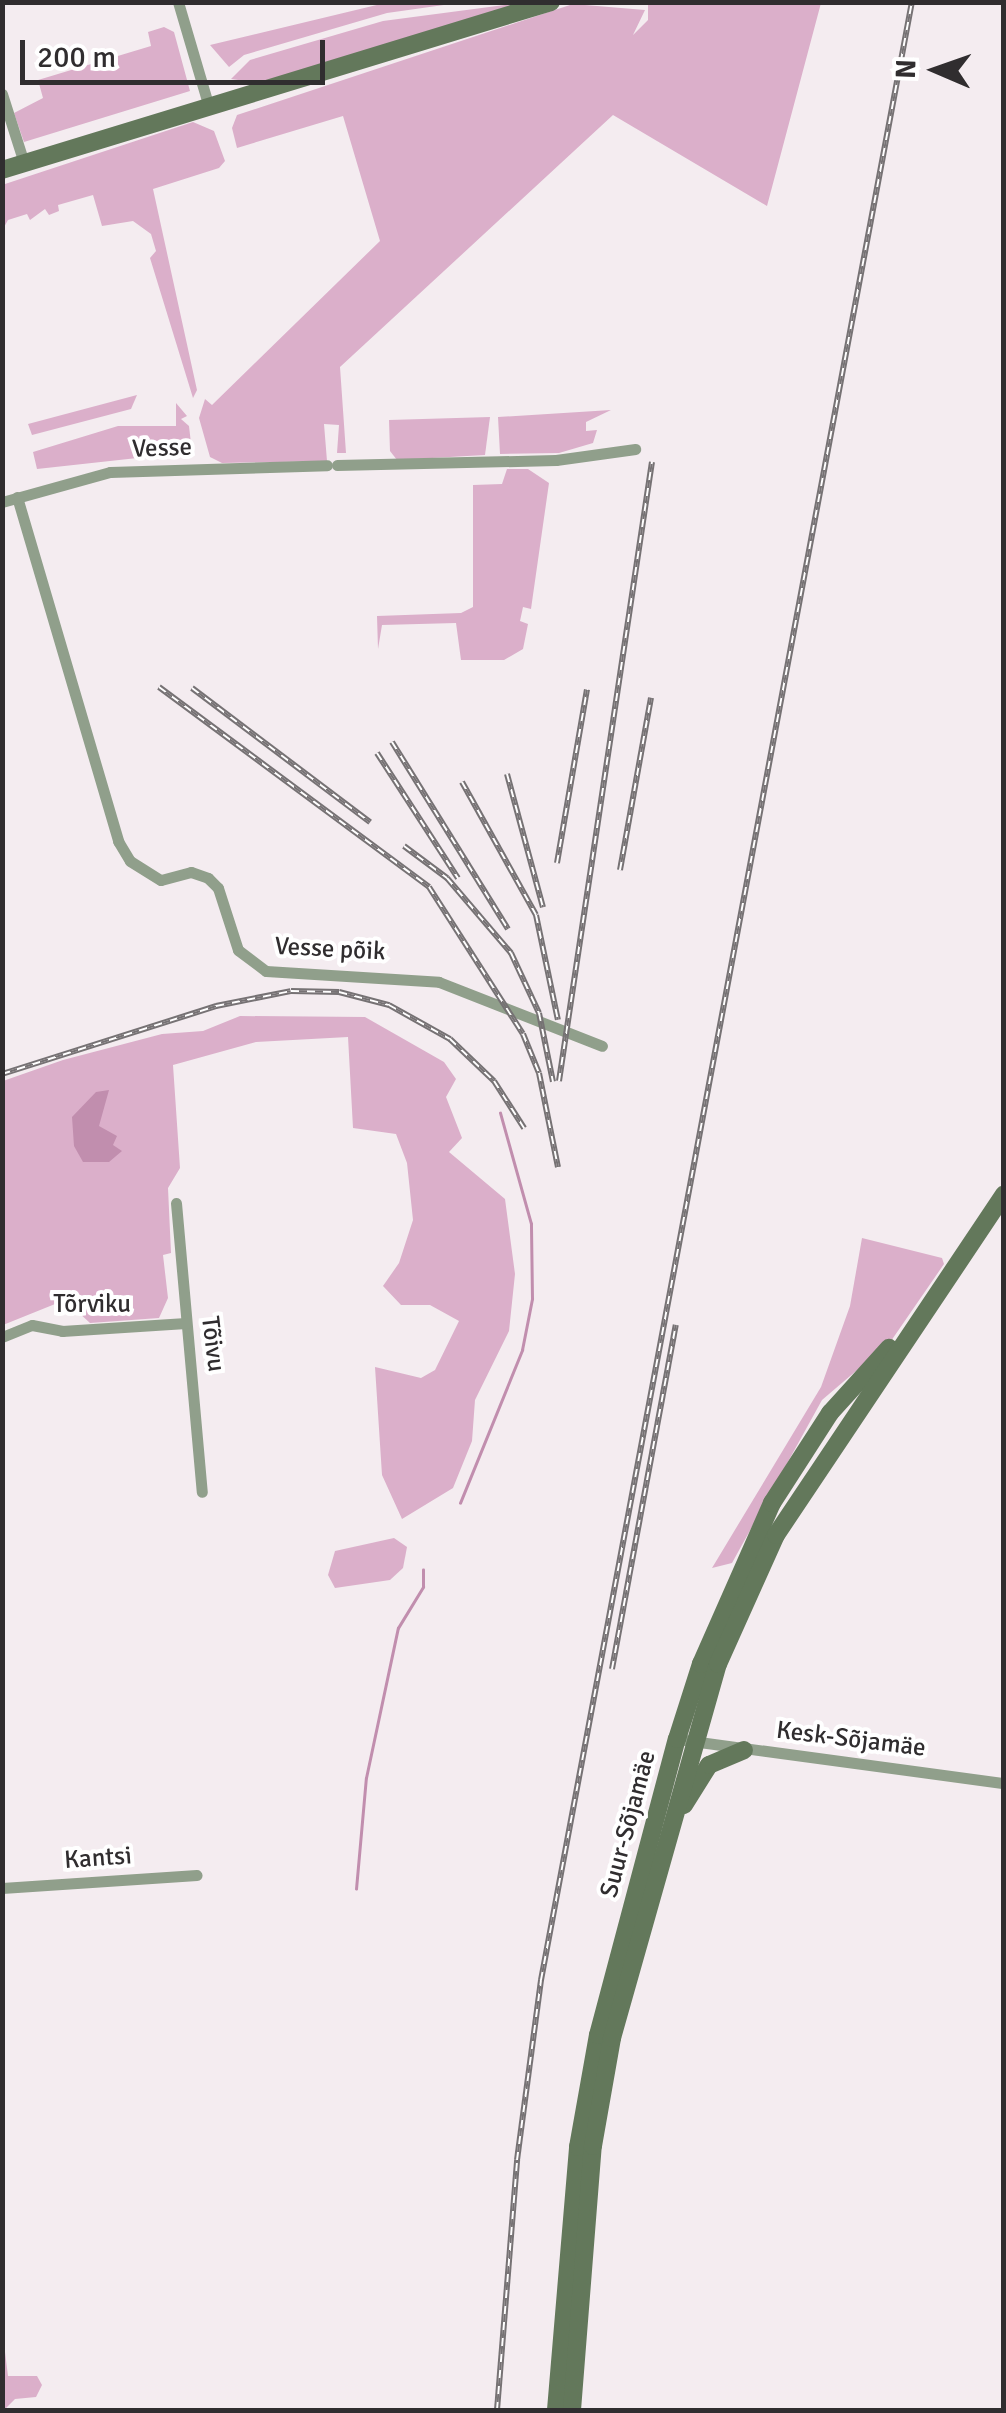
<!DOCTYPE html>
<html>
<head>
<meta charset="utf-8">
<style>
  body { margin:0 }
  #map { position:relative; width:1006px; height:2413px; overflow:hidden; background:#f4ecf0; font-family:Signika,sans-serif }
  div>[style] { position:absolute }
  .green>* { inset:0; background:#dbafca }
  .water>* { inset:0; background:#c18eae }
  .stream>* { height:2.5px; margin:-1.25px; padding:0 1.25px; transform-origin:1.25px; border-radius:1.25px; background:#c18eae }
  .minor>* { height:11px; margin:-5.5px; padding:0 5.5px; transform-origin:5.5px; border-radius:5.5px; background:#909f8b }
  .secondary>* { height:18px; margin:-9px; padding:0 9px; transform-origin:9px; border-radius:9px; background:#63785b }
  .rail>* { height:6px; margin-top:-3px; transform-origin:0; background:repeating-linear-gradient(90deg,#fff 0 8px,#767274 0 16px); box-sizing:border-box; border-block:2px solid #767274 }
  span { translate:-50% -50%; white-space:nowrap; text-align:center; line-height:1.15; -webkit-text-stroke:8px #fff; paint-order:stroke }
  .street-label { font-size:25px; color:#302d2f }
  .frame { position:absolute; inset:0; border:5px solid #302d2f; pointer-events:none }
  .north { position:absolute; left:886px; top:20px; width:100px; height:100px; -webkit-text-stroke:8px #fff; paint-order:stroke; rotate:272deg; font-size:28px; font-weight:700; line-height:40px; text-align:center; color:#302d2f }
  .north::after { content:''; display:block; margin:auto; width:35px; height:45px; background:#302d2f; clip-path:polygon(50% 0,100% 100%,50% 72%,0 100%) }
  .scale { position:absolute; left:20px; top:40px; width:305px; height:45px; box-sizing:border-box; border:5px solid #302d2f; border-top:0; padding-left:12px; font-size:30px; line-height:35px; white-space:nowrap; color:#302d2f; -webkit-text-stroke:8px #fff; paint-order:stroke }
</style>
</head>
<body>
<div id="map">
  <div class="green">
    <i style="clip-path:polygon(385px 3px,458px 3px,387px 13px,244px 55px,229px 67px,210px 45px)"></i>
    <i style="clip-path:polygon(520px 3px,259px 83px,231px 79px,250px 60px,383px 21px)"></i>
    <i style="clip-path:polygon(648px 3px,821px 3px,767px 206px,613px 115px,340px 367px,346px 453px,337px 453px,339px 425px,324px 424px,327px 461px,222px 463px,210px 457px,199px 418px,205px 399px,212px 405px,380px 241px,343px 116px,237px 148px,232px 128px,237px 115px,573px 4px,645px 10px,633px 35px,648px 20px)"></i>
    <i style="clip-path:polygon(164px 27px,174px 32px,190px 91px,24px 142px,14px 113px,43px 98px,38px 80px,151px 46px,148px 32px)"></i>
    <i style="clip-path:polygon(193px 122px,214px 131px,225px 161px,219px 168px,153px 189px,197px 390px,193px 398px,150px 258px,156px 251px,151px 234px,133px 221px,102px 226px,93px 195px,58px 205px,59px 211px,49px 215px,45px 209px,30px 220px,27px 214px,8px 220px,3px 229px,2px 185px)"></i>
    <i style="clip-path:polygon(137px 395px,131px 409px,32px 435px,28px 424px)"></i>
    <i style="clip-path:polygon(176px 403px,187px 416px,181px 419px,189px 426px,192px 452px,37px 469px,33px 452px,118px 426px,176px 426px)"></i>
    <i style="clip-path:polygon(611px 410px,586px 422px,586px 431px,597px 430px,593px 443px,559px 453px,500px 454px,498px 417px)"></i>
    <i style="clip-path:polygon(490px 417px,485px 455px,397px 460px,390px 451px,389px 420px)"></i>
    <i style="clip-path:polygon(507px 469px,528px 469px,549px 483px,531px 609px,523px 607px,520px 621px,528px 624px,523px 649px,504px 660px,461px 660px,456px 623px,382px 625px,378px 649px,377px 616px,461px 613px,473px 607px,473px 485px,502px 484px)"></i>
    <i style="clip-path:polygon(240px 1016px,365px 1017px,444px 1062px,456px 1079px,446px 1097px,462px 1138px,449px 1152px,505px 1199px,515px 1274px,509px 1331px,475px 1400px,472px 1441px,453px 1488px,402px 1519px,382px 1475px,375px 1367px,421px 1378px,435px 1370px,459px 1321px,430px 1305px,401px 1305px,383px 1286px,399px 1263px,413px 1220px,407px 1163px,396px 1134px,353px 1128px,348px 1037px,256px 1042px,173px 1065px,180px 1168px,168px 1188px,171px 1253px,163px 1255px,168px 1298px,159px 1318px,90px 1323px,65px 1300px,3px 1325px,3px 1081px,63px 1060px,162px 1034px,203px 1031px)"></i>
    <i style="clip-path:polygon(862px 1238px,942px 1258px,944px 1264px,891px 1341px,822px 1400px,732px 1563px,712px 1568px,821px 1387px,850px 1306px)"></i>
    <i style="clip-path:polygon(394px 1538px,407px 1547px,403px 1568px,390px 1580px,335px 1588px,328px 1575px,335px 1551px)"></i>
    <i style="clip-path:polygon(3px 2336px,8px 2376px,37px 2376px,42px 2385px,36px 2397px,15px 2399px,4px 2410px)"></i>
  </div>
  <div class="water">
    <i style="clip-path:polygon(109px 1090px,99px 1126px,117px 1136px,113px 1145px,122px 1151px,109px 1162px,83px 1162px,74px 1146px,72px 1117px,96px 1092px)"></i>
  </div>
  <div class="stream">
    <i style="left:460px;top:1503px;width:165px;rotate:-67.9deg"></i>
    <i style="left:522px;top:1350px;width:52px;rotate:-78.9deg"></i>
    <i style="left:532px;top:1299px;width:75px;rotate:-90.8deg"></i>
    <i style="left:531px;top:1224px;width:115px;rotate:-105.6deg"></i>
    <i style="left:356px;top:1889px;width:111px;rotate:-84.9deg"></i>
    <i style="left:366px;top:1778px;width:153px;rotate:-78deg"></i>
    <i style="left:398px;top:1628px;width:48px;rotate:-58.6deg"></i>
    <i style="left:423px;top:1587px;width:17px;rotate:-90deg"></i>
  </div>
  <div class="minor">
    <i style="left:178px;top:2px;width:109px;rotate:73.6deg"></i>
    <i style="left:2px;top:94px;width:72px;rotate:72.3deg"></i>
    <i style="left:337px;top:465px;width:219px;rotate:-1.3deg"></i>
    <i style="left:556px;top:460px;width:80px;rotate:-7.9deg"></i>
    <i style="left:17px;top:497px;width:359px;rotate:73.6deg"></i>
    <i style="left:118px;top:841px;width:23px;rotate:59deg"></i>
    <i style="left:130px;top:861px;width:36px;rotate:32deg"></i>
    <i style="left:161px;top:880px;width:31px;rotate:-15deg"></i>
    <i style="left:191px;top:872px;width:18px;rotate:19deg"></i>
    <i style="left:208px;top:878px;width:14px;rotate:45deg"></i>
    <i style="left:218px;top:888px;width:65px;rotate:72.1deg"></i>
    <i style="left:238px;top:950px;width:35px;rotate:37deg"></i>
    <i style="left:266px;top:971px;width:173px;rotate:3.6deg"></i>
    <i style="left:439px;top:982px;width:175px;rotate:21.4deg"></i>
    <i style="left:2px;top:502px;width:112px;rotate:-15.5deg"></i>
    <i style="left:110px;top:472px;width:217px;rotate:-1.8deg"></i>
    <i style="left:176px;top:1203px;width:290px;rotate:84.9deg"></i>
    <i style="left:2px;top:1337px;width:32px;rotate:-22deg"></i>
    <i style="left:32px;top:1325px;width:31px;rotate:11deg"></i>
    <i style="left:62px;top:1331px;width:124px;rotate:-3.7deg"></i>
    <i style="left:677px;top:1739px;width:330px;rotate:7.7deg"></i>
    <i style="left:2px;top:1888px;width:195px;rotate:-3.8deg"></i>
  </div>
  <div class="secondary">
    <i style="left:2px;top:170px;width:574px;rotate:-17.01deg"></i>
    <i style="left:684px;top:1805px;width:47px;rotate:-58deg"></i>
    <i style="left:709px;top:1765px;width:38px;rotate:-23deg"></i>
    <i style="left:556px;top:2410px;width:264px;rotate:-85.2deg"></i>
    <i style="left:578px;top:2147px;width:114px;rotate:-79.9deg"></i>
    <i style="left:598px;top:2035px;width:306px;rotate:-75.1deg"></i>
    <i style="left:677px;top:1739px;width:79px;rotate:-72.3deg"></i>
    <i style="left:701px;top:1664px;width:176px;rotate:-66.2deg"></i>
    <i style="left:772px;top:1503px;width:107px;rotate:-57.2deg"></i>
    <i style="left:830px;top:1413px;width:88px;rotate:-47.8deg"></i>
    <i style="left:572px;top:2410px;width:265px;rotate:-85.5deg"></i>
    <i style="left:593px;top:2146px;width:110px;rotate:-80deg"></i>
    <i style="left:612px;top:2038px;width:389px;rotate:-74.2deg"></i>
    <i style="left:718px;top:1664px;width:141px;rotate:-65.8deg"></i>
    <i style="left:776px;top:1535px;width:410px;rotate:-56.2deg"></i>
  </div>
  <div class="rail">
    <i style="left:159px;top:687px;width:336px;rotate:36.5deg"></i>
    <i style="left:429px;top:887px;width:174px;rotate:57.4deg"></i>
    <i style="left:523px;top:1034px;width:42px;rotate:67.7deg"></i>
    <i style="left:539px;top:1073px;width:96px;rotate:78.6deg"></i>
    <i style="left:192px;top:688px;width:223px;rotate:37deg"></i>
    <i style="left:392px;top:742px;width:220px;rotate:58.2deg"></i>
    <i style="left:377px;top:753px;width:149px;rotate:57.1deg"></i>
    <i style="left:507px;top:774px;width:138px;rotate:74.9deg"></i>
    <i style="left:462px;top:782px;width:152px;rotate:60.9deg"></i>
    <i style="left:536px;top:915px;width:107px;rotate:78.2deg"></i>
    <i style="left:404px;top:846px;width:54px;rotate:36.7deg"></i>
    <i style="left:447px;top:878px;width:99px;rotate:49.5deg"></i>
    <i style="left:511px;top:953px;width:66px;rotate:65deg"></i>
    <i style="left:539px;top:1013px;width:70px;rotate:78.5deg"></i>
    <i style="left:557px;top:863px;width:176px;rotate:-80.2deg"></i>
    <i style="left:620px;top:870px;width:175px;rotate:-79.8deg"></i>
    <i style="left:2px;top:1074px;width:225px;rotate:-17.6deg"></i>
    <i style="left:216px;top:1006px;width:76px;rotate:-11.3deg"></i>
    <i style="left:291px;top:991px;width:48px;rotate:1.2deg"></i>
    <i style="left:339px;top:992px;width:52px;rotate:14.6deg"></i>
    <i style="left:389px;top:1005px;width:70px;rotate:29.1deg"></i>
    <i style="left:450px;top:1039px;width:61px;rotate:43.7deg"></i>
    <i style="left:494px;top:1081px;width:56px;rotate:57.4deg"></i>
    <i style="left:559px;top:1081px;width:626px;rotate:-81.46deg"></i>
    <i style="left:612px;top:1669px;width:350px;rotate:-79.5deg"></i>
    <i style="left:497px;top:2410px;width:251px;rotate:-85.4deg"></i>
    <i style="left:517px;top:2160px;width:182px;rotate:-82.4deg"></i>
    <i style="left:541px;top:1980px;width:2012px;rotate:-79.38deg"></i>
  </div>
  <div class="street-label">
    <span style="left:162px;top:448px;rotate:-2deg">Vesse</span>
    <span style="left:330px;top:949px;rotate:3deg">Vesse põik</span>
    <span style="left:92px;top:1304px">Tõrviku</span>
    <span style="left:213px;top:1344px;rotate:83deg">Tõivu</span>
    <span style="left:851px;top:1739px;rotate:7deg">Kesk-Sõjamäe</span>
    <span style="left:628px;top:1824px;rotate:-75deg">Suur-Sõjamäe</span>
    <span style="left:98px;top:1858px;rotate:-4deg">Kantsi</span>
  </div>
  <div class="frame"></div>
  <div class="north">N</div>
  <div class="scale">200 m</div>
</div>
</body>
</html>
